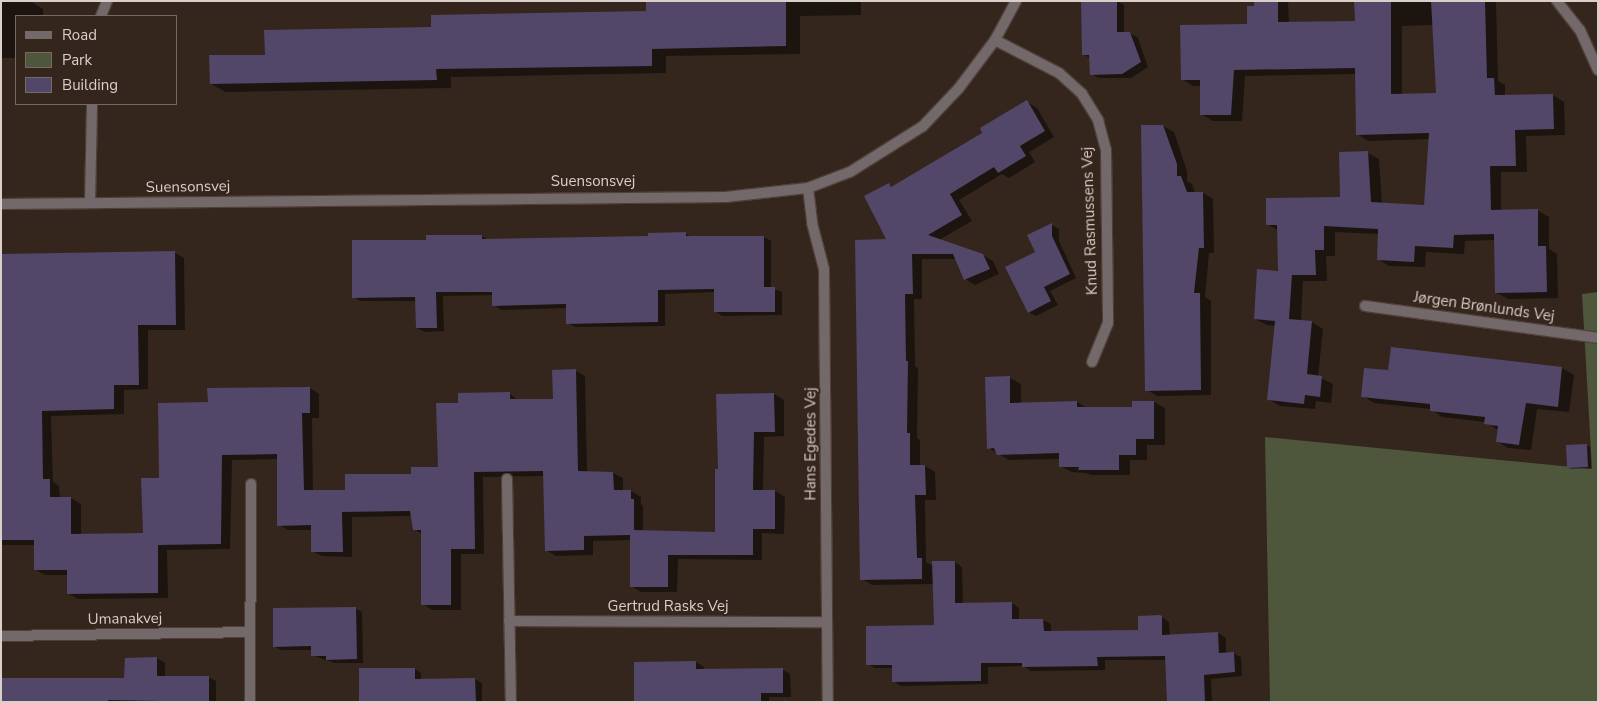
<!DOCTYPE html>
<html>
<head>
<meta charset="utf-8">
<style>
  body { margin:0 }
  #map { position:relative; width:1599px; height:703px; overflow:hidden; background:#35261d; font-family:"Nunito Sans",sans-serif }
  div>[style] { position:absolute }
  .green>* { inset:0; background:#4e563c }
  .shadow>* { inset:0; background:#0007 }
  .building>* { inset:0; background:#524669 }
  .roads { filter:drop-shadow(1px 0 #4f4139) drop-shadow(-1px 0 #4f4139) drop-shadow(0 1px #4f4139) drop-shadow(0 -1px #4f4139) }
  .street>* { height:10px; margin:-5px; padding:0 5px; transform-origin:5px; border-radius:5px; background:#73696a }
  span { translate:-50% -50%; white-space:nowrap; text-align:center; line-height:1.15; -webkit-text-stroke:4px #35261d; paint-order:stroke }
  .street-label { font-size:15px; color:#dacfc9 }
  .frame { position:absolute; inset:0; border:2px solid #dacfc9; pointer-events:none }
  .legend { position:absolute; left:15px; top:15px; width:162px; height:90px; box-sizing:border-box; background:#35261d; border:1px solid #776a62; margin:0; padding:6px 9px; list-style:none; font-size:15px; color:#dacfc9 }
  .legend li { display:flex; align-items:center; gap:10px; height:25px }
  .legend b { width:25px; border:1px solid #776a62 }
</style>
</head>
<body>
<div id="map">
  <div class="green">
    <i style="clip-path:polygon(1598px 292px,1598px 702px,1270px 702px,1265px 437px,1592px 469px,1582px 294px)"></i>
  </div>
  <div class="shadow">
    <i style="clip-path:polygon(1px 1px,30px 1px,43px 9px,43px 16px,16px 16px,16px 58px,1px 58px)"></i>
    <i style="clip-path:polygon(647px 1px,861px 1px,861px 15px,800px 16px,800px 54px,666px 56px,666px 73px,451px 77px,451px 88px,226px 92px,211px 84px,266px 56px,432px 29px,647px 12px)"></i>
    <i style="clip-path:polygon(1117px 1px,1124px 5px,1124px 33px,1130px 33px,1138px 38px,1148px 67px,1131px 78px,1099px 78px,1091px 74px,1091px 59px,1083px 54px)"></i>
    <i style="clip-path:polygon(evenodd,1256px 1px,1288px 1px,1289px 23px,1356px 22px,1356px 1px,1496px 1px,1498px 81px,1505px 85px,1505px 96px,1553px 95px,1564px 102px,1565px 135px,1526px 136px,1527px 172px,1501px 172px,1501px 211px,1537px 210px,1549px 217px,1549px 249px,1557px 254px,1558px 298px,1508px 299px,1497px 293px,1495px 240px,1465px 241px,1464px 254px,1426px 252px,1425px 267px,1389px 266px,1378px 259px,1379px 234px,1335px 232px,1335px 256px,1326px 256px,1327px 281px,1303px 281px,1301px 321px,1312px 322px,1323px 329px,1318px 377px,1333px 384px,1331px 403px,1316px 401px,1315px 409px,1280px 406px,1268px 399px,1276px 326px,1267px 325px,1255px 319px,1279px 272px,1279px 231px,1267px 224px,1341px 198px,1368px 153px,1379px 159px,1382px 204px,1425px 206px,1430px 139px,1368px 141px,1357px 134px,1356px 74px,1245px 76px,1242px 121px,1213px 121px,1201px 114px,1201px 86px,1193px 86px,1182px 79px,1249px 25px,1256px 8px,1256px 1px,1434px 25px,1437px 94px,1402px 95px,1402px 26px,1434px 25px)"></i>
    <i style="clip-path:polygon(1027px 102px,1037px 108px,1054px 137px,1029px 152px,1035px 162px,1009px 178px,1002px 174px,959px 200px,972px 221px,939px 240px,982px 255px,993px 261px,999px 274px,975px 285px,965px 279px,956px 259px,922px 259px,922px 299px,914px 299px,915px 367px,918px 368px,917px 438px,920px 440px,920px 466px,925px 466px,935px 472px,936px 500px,925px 500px,926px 562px,933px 566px,955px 562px,962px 567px,963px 604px,1012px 603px,1019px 608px,1019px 620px,1043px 620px,1051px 624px,1051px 633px,1139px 632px,1160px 616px,1169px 622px,1170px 636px,1218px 633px,1226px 638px,1226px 653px,1233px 653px,1241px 657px,1242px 676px,1211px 679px,1212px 702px,1168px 702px,1166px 660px,1105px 660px,1105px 670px,1031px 671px,1023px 666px,988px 667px,988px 684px,901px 686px,893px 681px,893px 668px,875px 668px,867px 664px,935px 627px,934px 584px,872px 585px,862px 579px,888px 241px,889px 185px,892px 187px,984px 133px)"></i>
    <i style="clip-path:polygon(1163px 126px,1174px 132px,1187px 171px,1187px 181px,1192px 184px,1195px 193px,1203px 193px,1213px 199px,1214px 253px,1209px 253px,1205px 297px,1211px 301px,1211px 395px,1157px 396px,1147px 390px)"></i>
    <i style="clip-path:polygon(1052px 225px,1059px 229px,1059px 241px,1076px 278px,1050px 291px,1058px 305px,1036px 316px,1028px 312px)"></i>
    <i style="clip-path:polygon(686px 234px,692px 237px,764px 237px,771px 241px,771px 288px,782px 292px,782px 315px,722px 316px,715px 311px,715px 292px,665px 294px,665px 326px,575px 327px,568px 323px,567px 308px,501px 310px,494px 305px,494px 295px,443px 296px,444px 331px,425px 332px,417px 328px,417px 301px,361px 301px,353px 297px,427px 241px,482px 236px,488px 240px,650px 237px)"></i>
    <i style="clip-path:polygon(175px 253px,184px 258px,185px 330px,148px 330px,148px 389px,124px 390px,124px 414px,51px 416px,53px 482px,59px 486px,60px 498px,71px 498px,81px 504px,81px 535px,144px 534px,160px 479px,209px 403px,310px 388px,319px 394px,319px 418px,312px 418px,313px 492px,346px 492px,439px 468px,460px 404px,509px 393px,519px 401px,554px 400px,576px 371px,585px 376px,587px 473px,613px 473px,623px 478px,623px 491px,631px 491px,641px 497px,641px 504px,643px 506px,643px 531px,716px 533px,719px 470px,774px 394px,784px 400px,784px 436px,764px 437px,763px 491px,775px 491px,785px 497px,784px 534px,762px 533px,762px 560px,678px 559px,677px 592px,641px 592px,631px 586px,631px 540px,593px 541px,593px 555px,556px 556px,546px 550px,544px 476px,483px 477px,484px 554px,461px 554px,461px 610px,432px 610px,423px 604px,422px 534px,414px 529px,412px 516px,352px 517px,352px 557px,322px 556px,312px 551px,312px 530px,288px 530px,279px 525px,278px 459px,232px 460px,230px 549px,167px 550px,168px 598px,78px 599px,69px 594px,68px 575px,45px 575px,36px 570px,35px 545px,1px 545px,1px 255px)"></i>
    <i style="clip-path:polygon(1392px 349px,1562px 368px,1574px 375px,1569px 412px,1537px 409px,1531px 450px,1508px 448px,1497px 441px,1498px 430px,1486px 422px,1442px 417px,1431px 409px,1374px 403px,1363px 396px,1389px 371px)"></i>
    <i style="clip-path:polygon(1010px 378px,1021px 384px,1021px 404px,1077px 402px,1087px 408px,1134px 408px,1134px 402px,1154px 402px,1165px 408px,1165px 445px,1147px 445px,1147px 460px,1130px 460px,1130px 475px,1091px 475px,1086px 473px,1072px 472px,1060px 466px,1060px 459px,1009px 460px,988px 448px)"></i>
    <i style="clip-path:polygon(1586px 445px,1590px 447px,1591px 468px,1571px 469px,1568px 467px)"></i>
    <i style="clip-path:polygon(355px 608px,362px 612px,363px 663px,334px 663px,312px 655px,312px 650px,281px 650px,274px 646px)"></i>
    <i style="clip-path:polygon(157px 658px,165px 663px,165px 677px,208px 677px,216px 681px,216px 702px,1px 702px,126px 679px)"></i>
    <i style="clip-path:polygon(696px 662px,704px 667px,704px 670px,782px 669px,790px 674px,791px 697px,769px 697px,769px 702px,636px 702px)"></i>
    <i style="clip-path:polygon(415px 669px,421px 673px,421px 680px,475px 679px,482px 683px,482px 702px,360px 702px)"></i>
  </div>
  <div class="building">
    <i style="clip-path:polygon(646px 1px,786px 1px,786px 46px,652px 49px,652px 66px,436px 69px,437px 80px,210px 84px,209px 55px,265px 55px,264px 30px,431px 27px,431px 15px,646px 11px)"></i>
    <i style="clip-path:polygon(1081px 1px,1117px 1px,1117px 32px,1130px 32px,1141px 62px,1122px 74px,1090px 75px,1089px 55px,1082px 55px)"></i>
    <i style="clip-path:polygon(1254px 1px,1278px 1px,1278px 22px,1355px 21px,1354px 1px,1391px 1px,1391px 94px,1436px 93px,1431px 1px,1485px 1px,1487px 78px,1494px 78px,1495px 95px,1553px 94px,1554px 129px,1515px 130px,1516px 166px,1490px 166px,1491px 210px,1538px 209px,1538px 246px,1546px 246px,1547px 292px,1495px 293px,1494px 234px,1454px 235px,1453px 248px,1415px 246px,1414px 262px,1377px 260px,1378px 229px,1324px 226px,1324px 250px,1315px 250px,1316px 275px,1292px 275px,1289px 319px,1312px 321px,1307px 374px,1322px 376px,1320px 397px,1305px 395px,1304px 404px,1267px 400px,1275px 321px,1254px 319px,1257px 269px,1278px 271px,1277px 225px,1266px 225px,1266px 198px,1340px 197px,1339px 152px,1368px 151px,1371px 202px,1424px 205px,1429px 133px,1356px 135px,1355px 68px,1234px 70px,1231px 115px,1200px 115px,1200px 80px,1181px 80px,1180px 25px,1247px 24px,1247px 6px,1254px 6px)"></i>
    <i style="clip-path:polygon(1027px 100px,1045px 131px,1020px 146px,1026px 156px,998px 173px,994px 167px,950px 194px,962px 215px,928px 235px,983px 254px,990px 269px,964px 280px,953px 254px,912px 254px,913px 294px,905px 294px,906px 361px,908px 361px,907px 433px,910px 433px,910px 465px,925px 465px,926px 495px,915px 495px,917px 558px,922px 558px,922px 579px,860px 580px,855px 240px,886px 239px,864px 196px,889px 183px,891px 187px,982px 133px,980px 128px)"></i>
    <i style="clip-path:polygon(1141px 125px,1163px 125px,1177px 164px,1177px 176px,1181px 176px,1187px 192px,1203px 192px,1204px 248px,1199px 248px,1194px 293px,1200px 293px,1201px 390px,1145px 391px)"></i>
    <i style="clip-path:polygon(1052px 223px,1052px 236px,1070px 274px,1044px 287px,1051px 301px,1028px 313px,1005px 267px,1035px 252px,1027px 235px)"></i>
    <i style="clip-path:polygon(686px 232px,686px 236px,764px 236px,764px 287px,775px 287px,775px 312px,714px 312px,714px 289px,658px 290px,658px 322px,566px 324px,566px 304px,492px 306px,492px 292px,436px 292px,437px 328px,416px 328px,415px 297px,352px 298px,352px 240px,426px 240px,426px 235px,482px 235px,482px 239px,648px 236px,648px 233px)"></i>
    <i style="clip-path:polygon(175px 251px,176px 325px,138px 325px,139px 385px,114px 385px,114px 409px,42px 411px,43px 479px,50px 479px,50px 497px,71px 497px,71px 534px,143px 533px,141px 478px,159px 478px,158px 403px,208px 402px,207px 388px,310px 387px,310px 413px,302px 413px,304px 490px,345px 490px,345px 474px,411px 474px,411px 467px,438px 467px,436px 403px,458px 403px,458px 393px,510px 392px,510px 399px,553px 399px,552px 370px,576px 369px,578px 471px,613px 472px,614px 490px,631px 490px,631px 499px,634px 499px,634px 530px,715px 532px,715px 469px,718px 469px,716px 394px,774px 393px,775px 432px,754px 432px,753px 490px,775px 490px,775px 529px,753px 529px,753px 555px,668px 555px,668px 587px,630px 587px,630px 535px,584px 536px,584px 550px,545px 551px,543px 471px,474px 472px,475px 549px,451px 549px,451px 605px,421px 605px,421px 530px,413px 530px,410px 511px,342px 512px,343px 552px,311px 552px,311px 525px,277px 526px,277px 454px,222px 455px,221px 544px,158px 545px,158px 593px,67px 594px,67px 570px,34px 570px,34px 540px,1px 540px,1px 254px)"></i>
    <i style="clip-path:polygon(1391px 347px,1562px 367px,1558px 407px,1526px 403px,1519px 445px,1496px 442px,1498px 426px,1484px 424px,1485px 417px,1430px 411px,1430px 404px,1361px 397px,1364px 368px,1388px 370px)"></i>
    <i style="clip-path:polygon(1010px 376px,1010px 403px,1077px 401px,1077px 407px,1132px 407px,1132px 401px,1154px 401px,1154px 439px,1136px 439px,1136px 455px,1119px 455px,1119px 470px,1078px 470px,1079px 467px,1059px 467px,1059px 453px,997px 455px,994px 448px,987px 449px,985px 377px)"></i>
    <i style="clip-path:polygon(1587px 444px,1588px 467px,1567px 468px,1566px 445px)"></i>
    <i style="clip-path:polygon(932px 561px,955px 561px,955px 603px,1012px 602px,1012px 619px,1043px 619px,1044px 631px,1138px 630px,1138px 616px,1160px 615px,1162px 616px,1162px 635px,1218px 632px,1219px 653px,1234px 652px,1235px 672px,1204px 675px,1205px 702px,1167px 702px,1165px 656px,1097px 657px,1098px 666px,1022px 667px,1022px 663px,981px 663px,981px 681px,892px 682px,892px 665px,866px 665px,866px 626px,934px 625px)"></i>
    <i style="clip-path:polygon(356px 607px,357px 659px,326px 660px,326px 656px,311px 656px,311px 646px,273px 647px,273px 608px)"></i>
    <i style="clip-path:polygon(157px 657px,157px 676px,209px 676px,209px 702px,108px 700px,108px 702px,1px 702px,1px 678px,124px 678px,125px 658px)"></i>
    <i style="clip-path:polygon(696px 661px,696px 669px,783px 668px,783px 693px,761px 693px,761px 702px,634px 702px,634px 662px)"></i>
    <i style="clip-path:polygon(359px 668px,415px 668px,415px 679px,475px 678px,476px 702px,359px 702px)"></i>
  </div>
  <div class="roads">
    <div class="street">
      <i style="left:1557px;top:1px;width:37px;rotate:52deg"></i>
      <i style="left:1580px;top:30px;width:44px;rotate:65.8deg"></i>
      <i style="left:101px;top:16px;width:16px;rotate:-68deg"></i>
      <i style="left:995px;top:40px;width:72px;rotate:27.3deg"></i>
      <i style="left:1059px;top:73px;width:31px;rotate:42deg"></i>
      <i style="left:1082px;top:94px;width:31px;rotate:58deg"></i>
      <i style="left:1098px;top:120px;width:31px;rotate:75deg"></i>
      <i style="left:1106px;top:150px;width:173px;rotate:89.3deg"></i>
      <i style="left:1108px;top:323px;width:42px;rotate:112.3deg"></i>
      <i style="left:808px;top:188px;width:35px;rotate:83deg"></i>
      <i style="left:812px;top:223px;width:48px;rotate:75.4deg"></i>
      <i style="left:824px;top:269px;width:433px;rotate:89.5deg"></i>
      <i style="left:90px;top:203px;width:99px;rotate:-88.8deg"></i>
      <i style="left:1px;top:204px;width:725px;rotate:-0.55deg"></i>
      <i style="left:726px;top:197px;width:82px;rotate:-6.3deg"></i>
      <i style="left:808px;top:188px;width:45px;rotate:-20.9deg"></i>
      <i style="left:850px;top:172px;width:86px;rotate:-32.2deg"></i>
      <i style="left:923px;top:126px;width:52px;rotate:-46.5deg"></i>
      <i style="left:959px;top:88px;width:60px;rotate:-53.1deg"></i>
      <i style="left:995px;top:40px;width:44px;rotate:-61.7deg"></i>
      <i style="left:1365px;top:306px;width:235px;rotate:7.8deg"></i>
      <i style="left:507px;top:479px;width:223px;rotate:89deg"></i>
      <i style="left:509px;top:621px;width:318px;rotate:0.2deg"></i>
      <i style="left:1px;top:636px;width:249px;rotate:-0.9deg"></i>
      <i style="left:250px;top:702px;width:218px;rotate:-89.7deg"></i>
    </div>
  </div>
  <div class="street-label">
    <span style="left:593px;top:182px">Suensonsvej</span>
    <span style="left:188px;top:187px;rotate:-1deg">Suensonsvej</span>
    <span style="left:1090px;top:221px;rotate:-92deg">Knud Rasmussens Vej</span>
    <span style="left:1484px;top:307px;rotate:8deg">Jørgen Brønlunds Vej</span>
    <span style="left:811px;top:444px;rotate:-90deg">Hans Egedes Vej</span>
    <span style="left:668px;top:607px">Gertrud Rasks Vej</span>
    <span style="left:125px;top:619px;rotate:-1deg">Umanakvej</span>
  </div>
  <div class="frame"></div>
  <ul class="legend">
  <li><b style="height:6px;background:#73696a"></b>Road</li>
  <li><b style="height:14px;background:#4e563c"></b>Park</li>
  <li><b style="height:14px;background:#524669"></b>Building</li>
  </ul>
</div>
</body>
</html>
